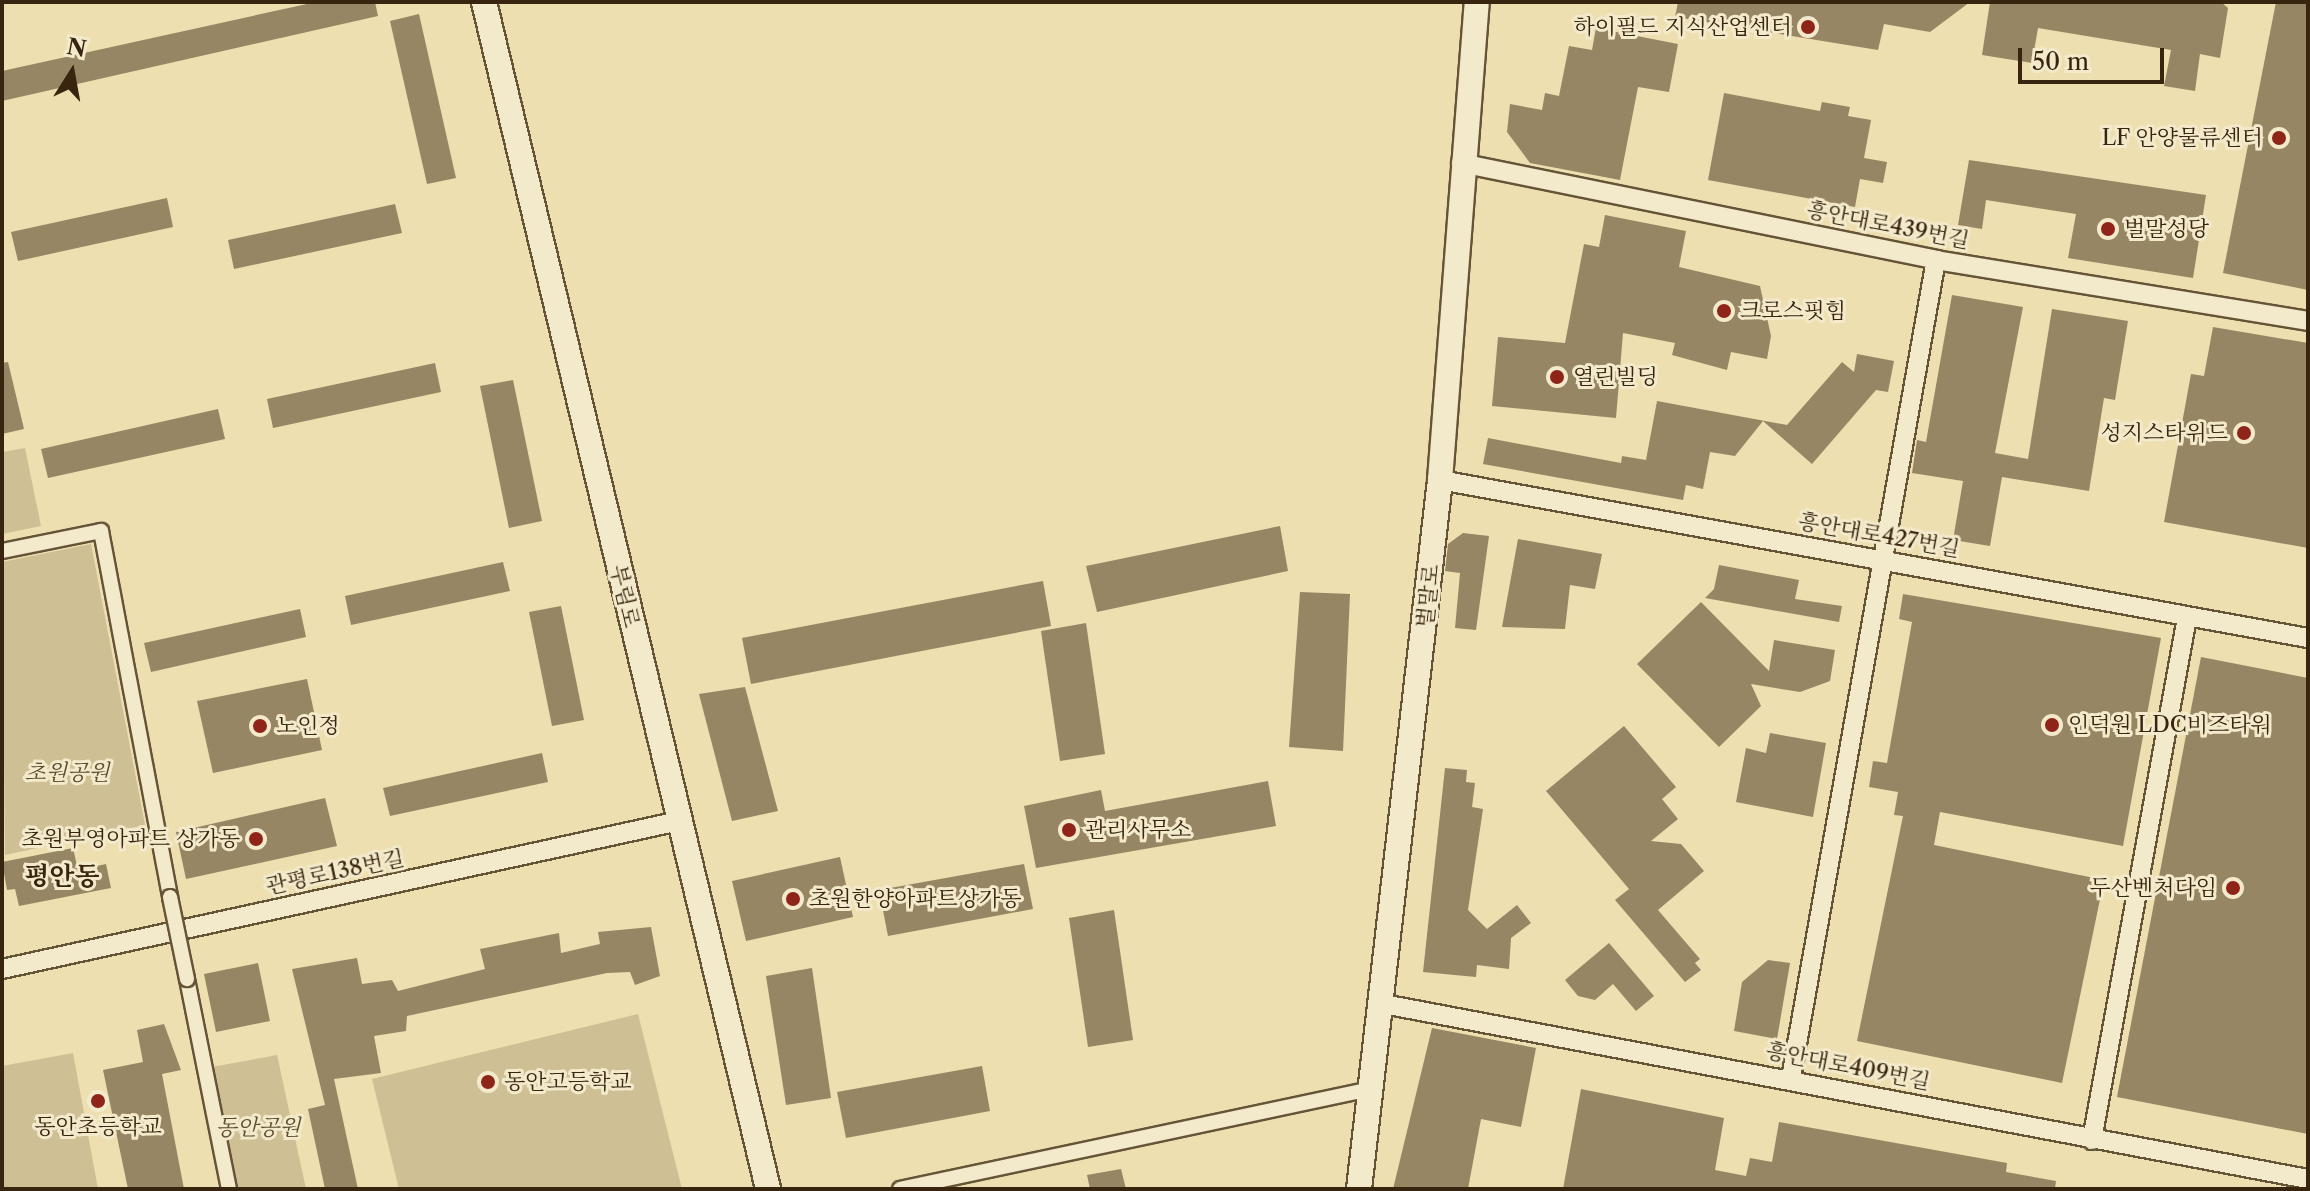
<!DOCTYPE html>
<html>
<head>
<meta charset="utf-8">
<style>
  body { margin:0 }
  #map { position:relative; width:2310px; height:1191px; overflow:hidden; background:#eddfb0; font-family:"Libre Caslon Text","Noto Serif KR",serif }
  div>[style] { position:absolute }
  .green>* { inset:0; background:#cebf95 }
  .building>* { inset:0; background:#978663 }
  .roads { filter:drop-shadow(2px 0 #665437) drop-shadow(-2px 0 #665437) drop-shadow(0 2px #665437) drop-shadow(0 -2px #665437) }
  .pedestrian>* { height:14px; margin:-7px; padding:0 7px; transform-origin:7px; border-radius:7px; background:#f3eacc }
  .minor>* { height:18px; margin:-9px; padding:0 9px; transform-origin:9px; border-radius:9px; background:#f3eacc }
  .tertiary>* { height:24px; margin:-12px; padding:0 12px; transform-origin:12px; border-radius:12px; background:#f3eacc }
  .bridges { filter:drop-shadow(2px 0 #665437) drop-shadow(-2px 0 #665437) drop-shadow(0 2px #665437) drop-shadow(0 -2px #665437) }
  .pedestrian-bridge>* { height:14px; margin:-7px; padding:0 7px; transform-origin:7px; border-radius:7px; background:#f3eacc }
  .dots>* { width:22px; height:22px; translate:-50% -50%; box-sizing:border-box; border:4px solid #f3eacc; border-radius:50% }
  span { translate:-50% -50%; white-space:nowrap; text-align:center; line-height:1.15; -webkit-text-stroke:6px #f3eacc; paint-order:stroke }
  .poi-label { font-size:22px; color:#39250f }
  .right { translate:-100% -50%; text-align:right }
  .left { translate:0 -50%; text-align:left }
  .street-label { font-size:22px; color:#39250f }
  .park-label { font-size:22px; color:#5e4c30; font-style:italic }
  .quarter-label { font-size:26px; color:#39250f; font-weight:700 }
  .frame { position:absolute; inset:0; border:4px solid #39250f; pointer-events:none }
  .north { position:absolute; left:32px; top:32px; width:80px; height:80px; -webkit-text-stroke:6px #f3eacc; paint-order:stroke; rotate:11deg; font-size:22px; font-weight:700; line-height:32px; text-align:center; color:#39250f }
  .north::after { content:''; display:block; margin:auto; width:28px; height:36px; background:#39250f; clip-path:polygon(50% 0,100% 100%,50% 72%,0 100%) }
  .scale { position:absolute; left:2018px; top:48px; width:146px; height:36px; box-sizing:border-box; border:4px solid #39250f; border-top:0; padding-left:10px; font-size:24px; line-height:28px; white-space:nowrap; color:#39250f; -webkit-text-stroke:6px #f3eacc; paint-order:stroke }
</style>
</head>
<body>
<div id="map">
  <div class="green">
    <i style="clip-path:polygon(25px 448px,41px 526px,2px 534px,2px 452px)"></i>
    <i style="clip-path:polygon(91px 544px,145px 825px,5px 855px,2px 562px)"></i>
    <i style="clip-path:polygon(638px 1014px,682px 1189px,399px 1189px,372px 1079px)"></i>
    <i style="clip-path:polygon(73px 1053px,98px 1189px,2px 1189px,2px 1066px)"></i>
    <i style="clip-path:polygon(277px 1055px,306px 1189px,237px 1189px,212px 1067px)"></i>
  </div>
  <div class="building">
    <i style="clip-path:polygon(316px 2px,375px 2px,378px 16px,2px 101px,2px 71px)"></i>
    <i style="clip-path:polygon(1678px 2px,1970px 2px,1930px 32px,1884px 24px,1878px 50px,1675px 17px)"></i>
    <i style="clip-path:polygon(1990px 2px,2221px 2px,2228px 8px,2220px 58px,2200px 54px,2195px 91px,2164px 86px,2171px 50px,2038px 28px,2032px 63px,1982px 55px)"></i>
    <i style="clip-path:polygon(2276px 2px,2308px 2px,2308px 290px,2223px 273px)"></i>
    <i style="clip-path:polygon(419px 14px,456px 178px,427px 184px,390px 21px)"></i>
    <i style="clip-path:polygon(1596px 28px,1678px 44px,1669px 92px,1638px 87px,1620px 180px,1530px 163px,1507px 132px,1510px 104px,1542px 110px,1545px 93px,1559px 96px,1569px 46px,1592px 50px)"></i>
    <i style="clip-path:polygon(1724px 93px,1820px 111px,1822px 102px,1850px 107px,1848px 116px,1871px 120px,1864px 158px,1887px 162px,1883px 183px,1860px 179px,1855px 207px,1708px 180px)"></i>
    <i style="clip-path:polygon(1969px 160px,2206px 195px,2193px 278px,2068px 258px,2076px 214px,1986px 200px,1982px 229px,1958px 225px)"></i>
    <i style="clip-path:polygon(167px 198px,173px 227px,18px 261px,11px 232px)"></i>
    <i style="clip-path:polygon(395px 204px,402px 233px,234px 269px,228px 240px)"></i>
    <i style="clip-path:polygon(1605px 215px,1686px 231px,1679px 267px,1760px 286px,1771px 336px,1767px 359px,1731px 352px,1727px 370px,1672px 355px,1675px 343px,1623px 333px,1616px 418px,1492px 406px,1498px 337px,1565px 343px,1584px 244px,1599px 247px)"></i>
    <i style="clip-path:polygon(1952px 295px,2023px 307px,1995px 453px,2028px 459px,2052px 309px,2128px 321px,2115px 400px,2104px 398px,2089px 491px,2002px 477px,1990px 546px,1953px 540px,1963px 481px,1912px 473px,1917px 440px,1926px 442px)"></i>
    <i style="clip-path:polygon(2213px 327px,2308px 343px,2308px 548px,2164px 522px,2191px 374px,2204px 376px)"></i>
    <i style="clip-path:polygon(1857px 354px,1894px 361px,1888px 392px,1876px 390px,1812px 464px,1763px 421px,1735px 456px,1710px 452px,1703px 489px,1686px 485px,1683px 500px,1483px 464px,1488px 438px,1621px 463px,1622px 456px,1646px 460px,1657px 401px,1787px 425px,1842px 362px,1854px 372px)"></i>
    <i style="clip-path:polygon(8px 362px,24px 429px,2px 434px,2px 363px)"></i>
    <i style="clip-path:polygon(435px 363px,441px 392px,273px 428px,267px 399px)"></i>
    <i style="clip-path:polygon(513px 380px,542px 521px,509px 528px,480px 386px)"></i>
    <i style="clip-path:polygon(218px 409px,225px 439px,48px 478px,41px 449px)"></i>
    <i style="clip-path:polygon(1280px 526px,1288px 571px,1097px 612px,1086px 566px)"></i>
    <i style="clip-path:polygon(1463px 533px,1489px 536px,1476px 630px,1455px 628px,1460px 573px,1445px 571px,1448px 544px)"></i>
    <i style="clip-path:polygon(1518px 539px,1602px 554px,1595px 589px,1570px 585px,1565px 629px,1502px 627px)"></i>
    <i style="clip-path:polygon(503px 562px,510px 591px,351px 625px,345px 596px)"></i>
    <i style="clip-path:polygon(1719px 565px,1799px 580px,1795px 599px,1842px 606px,1839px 622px,1705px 598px,1714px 589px)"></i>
    <i style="clip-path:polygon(1043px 581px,1051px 626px,751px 684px,742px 638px)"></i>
    <i style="clip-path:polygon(1300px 592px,1350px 594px,1343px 751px,1289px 747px)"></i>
    <i style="clip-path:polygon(1903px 594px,2161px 638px,2123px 846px,1940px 812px,1934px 845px,2104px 880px,2062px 1083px,1857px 1041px,1903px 816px,1894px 815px,1898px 792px,1869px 787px,1873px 761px,1887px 763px,1912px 622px,1899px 619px)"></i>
    <i style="clip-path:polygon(1701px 602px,1769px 671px,1774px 640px,1835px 650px,1830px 681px,1800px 692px,1751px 684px,1761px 706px,1719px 747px,1637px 664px)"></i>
    <i style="clip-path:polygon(561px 606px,584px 720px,552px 726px,529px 612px)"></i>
    <i style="clip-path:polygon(300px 609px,306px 637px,151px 672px,144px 643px)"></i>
    <i style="clip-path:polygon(1086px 623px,1105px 754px,1060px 761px,1041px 631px)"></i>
    <i style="clip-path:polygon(2201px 657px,2308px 678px,2308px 1134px,2117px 1097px)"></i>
    <i style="clip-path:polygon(307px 679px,322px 750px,213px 773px,197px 701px)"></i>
    <i style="clip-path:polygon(745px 687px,778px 811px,732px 821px,699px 694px)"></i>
    <i style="clip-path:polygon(1624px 726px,1676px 787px,1662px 799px,1678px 819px,1651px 841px,1681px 844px,1704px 871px,1658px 910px,1700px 959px,1695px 963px,1701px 970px,1685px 982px,1615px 900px,1629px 889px,1546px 791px)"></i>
    <i style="clip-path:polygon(1770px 733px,1826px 743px,1813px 817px,1736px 802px,1746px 748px,1766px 753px)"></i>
    <i style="clip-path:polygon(542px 753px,548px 782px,390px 816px,383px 788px)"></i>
    <i style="clip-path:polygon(1445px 768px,1467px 770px,1466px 782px,1475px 783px,1472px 807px,1483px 809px,1468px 910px,1487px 929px,1517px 905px,1531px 923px,1511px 938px,1509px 969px,1477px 965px,1476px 977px,1423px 972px)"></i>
    <i style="clip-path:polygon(1268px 781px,1276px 826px,1036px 868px,1024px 806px,1101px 790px,1105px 811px)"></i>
    <i style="clip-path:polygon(325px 798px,337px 846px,186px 879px,176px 832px)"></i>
    <i style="clip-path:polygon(73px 848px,78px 870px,106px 864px,111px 888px,19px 906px,15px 889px,7px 890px,2px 862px)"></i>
    <i style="clip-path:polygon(840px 857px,853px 917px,746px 941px,732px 881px)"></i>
    <i style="clip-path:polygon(1024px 864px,1033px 909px,888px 936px,879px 890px)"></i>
    <i style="clip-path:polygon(1114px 910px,1133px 1040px,1088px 1047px,1069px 918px)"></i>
    <i style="clip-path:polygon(651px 927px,660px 976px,635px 985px,630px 972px,607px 973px,407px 1016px,406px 1031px,374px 1036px,381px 1073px,334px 1079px,358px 1189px,325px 1189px,308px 1109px,325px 1105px,292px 969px,357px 958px,362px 984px,392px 980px,398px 991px,485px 969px,480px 949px,559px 933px,561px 953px,600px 944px,598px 932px)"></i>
    <i style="clip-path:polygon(1609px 943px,1654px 996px,1636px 1011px,1613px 984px,1595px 1000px,1578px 996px,1565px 980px)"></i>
    <i style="clip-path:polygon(1768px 960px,1790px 963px,1777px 1039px,1734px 1031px,1742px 982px)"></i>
    <i style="clip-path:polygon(258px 963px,270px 1021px,216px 1032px,204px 974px)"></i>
    <i style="clip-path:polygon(812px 968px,831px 1098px,786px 1105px,766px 976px)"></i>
    <i style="clip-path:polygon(164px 1024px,181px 1070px,162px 1074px,184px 1189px,128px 1189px,103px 1070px,143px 1062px,137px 1030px)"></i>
    <i style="clip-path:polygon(1432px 1028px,1536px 1048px,1521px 1127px,1481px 1119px,1468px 1189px,1393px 1189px)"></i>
    <i style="clip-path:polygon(982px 1066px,990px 1111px,846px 1138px,837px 1092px)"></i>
    <i style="clip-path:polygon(1581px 1089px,1724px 1118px,1715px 1170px,1746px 1176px,1750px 1158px,1772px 1162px,1779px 1122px,2007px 1163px,2006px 1172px,2056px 1181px,2055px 1189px,1563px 1189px)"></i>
    <i style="clip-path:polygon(1121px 1169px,1126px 1189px,1090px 1189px,1087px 1175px)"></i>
  </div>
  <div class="roads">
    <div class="pedestrian">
      <i style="left:2px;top:551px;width:101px;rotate:-11.4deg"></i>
      <i style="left:101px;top:531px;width:372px;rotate:79.3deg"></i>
      <i style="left:187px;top:979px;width:214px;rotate:78.7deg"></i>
      <i style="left:900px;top:1189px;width:480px;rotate:-12deg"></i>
    </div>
    <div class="minor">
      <i style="left:1461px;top:163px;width:485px;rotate:11.5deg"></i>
      <i style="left:1936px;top:260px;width:377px;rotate:9.3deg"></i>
      <i style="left:1440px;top:480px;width:882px;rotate:10.32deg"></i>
      <i style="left:2px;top:969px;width:693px;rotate:-12.33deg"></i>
      <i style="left:1378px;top:1003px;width:947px;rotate:10.72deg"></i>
      <i style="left:1791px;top:1078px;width:831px;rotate:-79.95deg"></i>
      <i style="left:2092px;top:1140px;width:532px;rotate:-79.7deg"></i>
    </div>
    <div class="tertiary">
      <i style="left:484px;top:2px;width:1221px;rotate:76.54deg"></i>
      <i style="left:1359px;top:1189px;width:714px;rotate:-83.48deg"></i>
      <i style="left:1440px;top:480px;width:479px;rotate:-85.6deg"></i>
    </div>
  </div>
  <div class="bridges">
    <div class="pedestrian-bridge">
      <i style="left:170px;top:897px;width:84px;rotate:78.3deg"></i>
    </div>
  </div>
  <div class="dots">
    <i style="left:1808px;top:27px;background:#8f2418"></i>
    <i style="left:2279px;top:138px;background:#8f2418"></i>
    <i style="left:2108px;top:229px;background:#8f2418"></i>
    <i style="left:1724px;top:311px;background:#8f2418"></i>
    <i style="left:1557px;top:377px;background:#8f2418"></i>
    <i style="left:2244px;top:433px;background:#8f2418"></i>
    <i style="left:2052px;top:725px;background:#8f2418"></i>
    <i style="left:260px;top:726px;background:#8f2418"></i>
    <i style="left:1069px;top:830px;background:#8f2418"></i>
    <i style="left:256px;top:839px;background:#8f2418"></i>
    <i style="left:2233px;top:888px;background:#8f2418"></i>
    <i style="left:793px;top:899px;background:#8f2418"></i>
    <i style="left:488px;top:1082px;background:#8f2418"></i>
    <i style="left:98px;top:1101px;background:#8f2418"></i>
  </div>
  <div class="poi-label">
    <span class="right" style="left:1792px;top:27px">하이필드 지식산업센터</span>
    <span class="right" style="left:2263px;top:138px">LF 안양물류센터</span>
    <span class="left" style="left:2124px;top:229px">벌말성당</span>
    <span class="left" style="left:1740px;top:311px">크로스핏힘</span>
    <span class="left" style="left:1573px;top:377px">열린빌딩</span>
    <span class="right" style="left:2228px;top:433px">성지스타위드</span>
    <span class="left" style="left:2068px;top:725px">인덕원 LDC비즈타워</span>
    <span class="left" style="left:276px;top:726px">노인정</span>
    <span class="left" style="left:1085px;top:830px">관리사무소</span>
    <span class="right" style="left:240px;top:839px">초원부영아파트 상가동</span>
    <span class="right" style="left:2217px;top:888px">두산벤처다임</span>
    <span class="left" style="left:809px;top:899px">초원한양아파트상가동</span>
    <span class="left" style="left:504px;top:1082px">동안고등학교</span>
    <span style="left:98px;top:1127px">동안초등학교</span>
  </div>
  <div class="street-label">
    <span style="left:1888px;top:225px;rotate:11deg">흥안대로439번길</span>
    <span style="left:1879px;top:535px;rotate:10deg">흥안대로427번길</span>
    <span style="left:625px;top:596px;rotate:77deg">부림로</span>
    <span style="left:1428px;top:596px;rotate:-84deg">벌말로</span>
    <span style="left:335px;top:872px;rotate:-12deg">관평로138번길</span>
    <span style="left:1848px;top:1066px;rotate:11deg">흥안대로409번길</span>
  </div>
  <div class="park-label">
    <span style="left:67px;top:773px">초원공원</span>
    <span style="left:258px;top:1128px">동안공원</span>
  </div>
  <div class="quarter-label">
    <span style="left:62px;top:877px">평안동</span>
  </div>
  <div class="frame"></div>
  <div class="north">N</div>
  <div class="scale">50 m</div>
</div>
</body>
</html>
